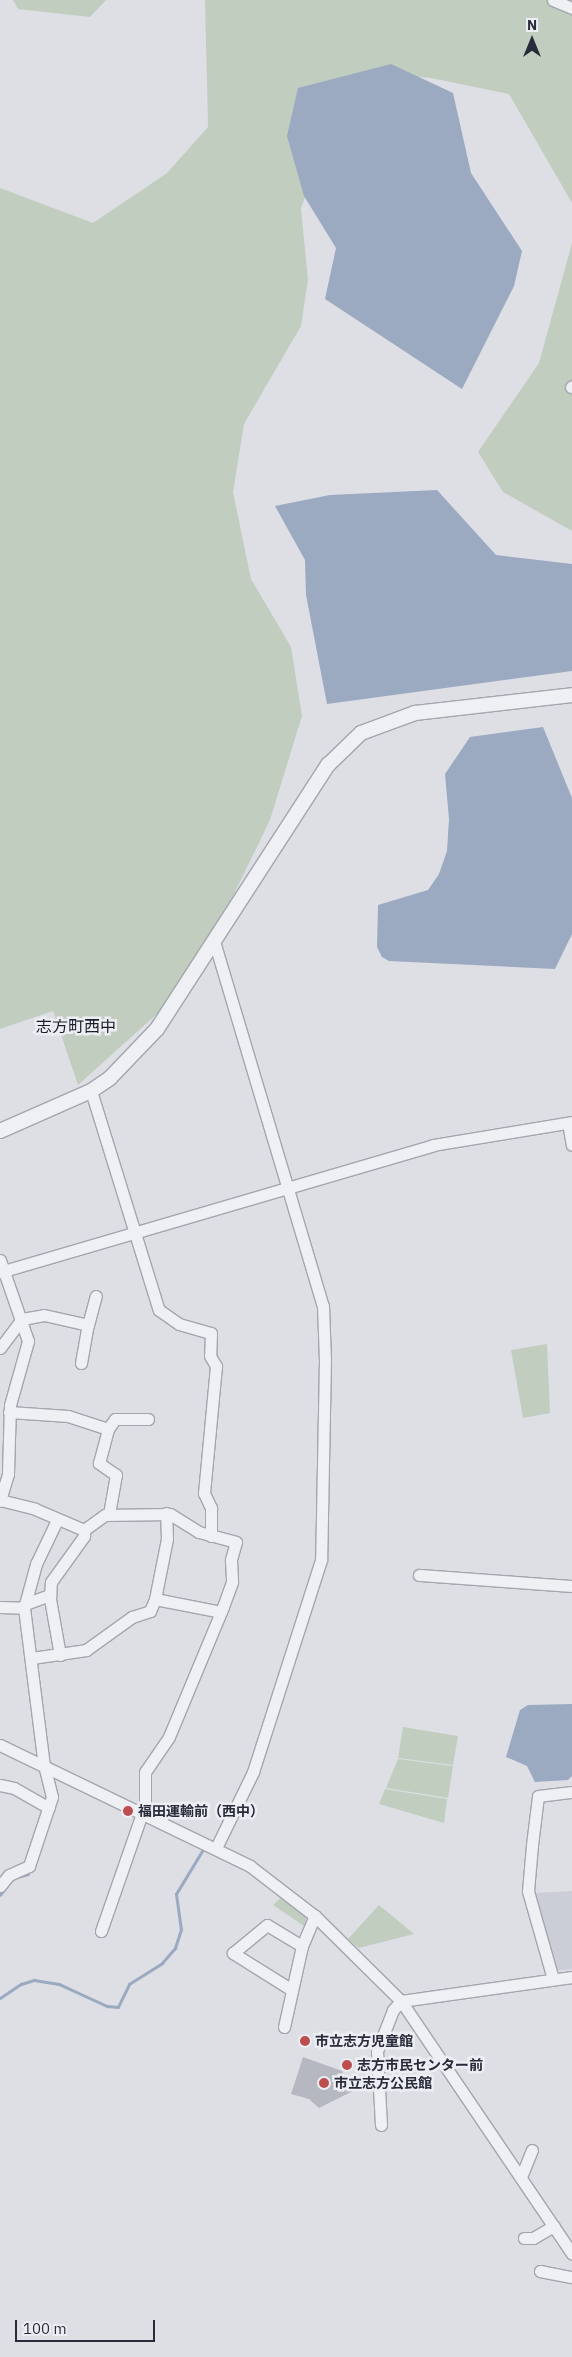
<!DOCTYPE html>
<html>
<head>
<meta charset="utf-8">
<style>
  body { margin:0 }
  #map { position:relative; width:572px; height:2357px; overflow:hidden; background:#dddfe5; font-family:"IBM Plex Sans","Noto Sans JP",sans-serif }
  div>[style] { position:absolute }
  .built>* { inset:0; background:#cbced6 }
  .green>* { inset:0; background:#c1cebf }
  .water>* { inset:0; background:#9ba9c1 }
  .stream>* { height:2.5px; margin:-1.25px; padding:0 1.25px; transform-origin:1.25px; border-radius:1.25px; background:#9ba9c1 }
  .building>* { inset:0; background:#b5b8c1 }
  .roads { filter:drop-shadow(1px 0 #a3a6ae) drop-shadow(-1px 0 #a3a6ae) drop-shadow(0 1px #a3a6ae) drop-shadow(0 -1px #a3a6ae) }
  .minor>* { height:11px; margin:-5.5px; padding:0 5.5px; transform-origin:5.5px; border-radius:5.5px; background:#eff0f4 }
  .tertiary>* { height:14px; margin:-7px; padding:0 7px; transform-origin:7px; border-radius:7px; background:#eff0f4 }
  .dots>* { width:14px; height:14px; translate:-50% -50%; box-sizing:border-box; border:2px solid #eceef3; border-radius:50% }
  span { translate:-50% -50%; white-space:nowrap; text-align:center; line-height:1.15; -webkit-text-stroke:5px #eceef3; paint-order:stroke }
  .poi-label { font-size:14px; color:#282c3a; font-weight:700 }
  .left { translate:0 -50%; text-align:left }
  .quarter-label { font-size:16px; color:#1a1e2a }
  .north { position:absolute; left:507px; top:15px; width:50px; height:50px; -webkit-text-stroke:4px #eceef3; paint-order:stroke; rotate:0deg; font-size:14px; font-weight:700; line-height:20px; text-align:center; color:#282c3a }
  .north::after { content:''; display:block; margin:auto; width:18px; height:22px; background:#282c3a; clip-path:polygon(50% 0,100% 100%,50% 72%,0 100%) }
  .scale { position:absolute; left:15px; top:2320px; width:140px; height:22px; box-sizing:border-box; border:2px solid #282c3a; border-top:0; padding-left:6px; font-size:15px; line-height:18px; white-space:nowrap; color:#282c3a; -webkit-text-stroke:4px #eceef3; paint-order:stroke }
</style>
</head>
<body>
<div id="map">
  <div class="built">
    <i style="clip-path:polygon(572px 1891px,572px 1969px,555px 1971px,533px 1893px)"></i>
  </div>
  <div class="green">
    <i style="clip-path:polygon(13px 0,106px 0,90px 17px,18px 9px)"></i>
    <i style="clip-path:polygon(205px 0,572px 0,572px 203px,509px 94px,431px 78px,380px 74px,330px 135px,301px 208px,308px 280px,301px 326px,244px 424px,233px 492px,251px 579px,291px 647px,302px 716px,270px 820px,219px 925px,168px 1004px,78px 1085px,53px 1011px,0 1029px,0 188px,93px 223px,167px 173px,208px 127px)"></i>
    <i style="clip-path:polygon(572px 243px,572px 531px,503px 492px,478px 452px,539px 363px)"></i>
    <i style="clip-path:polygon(547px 1344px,550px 1413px,523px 1418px,511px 1350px)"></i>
    <i style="clip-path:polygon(403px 1727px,458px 1736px,453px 1765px,398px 1758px)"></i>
    <i style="clip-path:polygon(398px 1759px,453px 1766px,448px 1798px,386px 1788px)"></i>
    <i style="clip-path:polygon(385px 1789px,447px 1799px,444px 1823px,379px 1804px)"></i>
    <i style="clip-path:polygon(285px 1894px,307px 1917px,304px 1926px,273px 1905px)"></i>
    <i style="clip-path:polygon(379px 1905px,414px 1934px,359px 1948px,348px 1939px)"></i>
  </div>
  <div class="water">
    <i style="clip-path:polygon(391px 64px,453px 93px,471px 173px,522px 251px,514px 286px,462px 389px,325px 299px,336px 248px,304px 196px,287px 136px,298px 88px)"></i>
    <i style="clip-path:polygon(437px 490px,496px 555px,572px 564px,572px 671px,327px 704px,306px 595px,305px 560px,275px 506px,330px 495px)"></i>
    <i style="clip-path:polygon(543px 727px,572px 798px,572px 934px,555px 969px,389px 961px,382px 957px,377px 947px,378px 905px,428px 890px,439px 874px,447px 851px,449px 819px,445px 774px,470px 737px)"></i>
    <i style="clip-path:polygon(572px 1704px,572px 1776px,568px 1780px,535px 1782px,527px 1766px,506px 1757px,520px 1710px,528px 1705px)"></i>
  </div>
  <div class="stream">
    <i style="left:17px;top:1877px;width:11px;rotate:-15deg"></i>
    <i style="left:0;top:1895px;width:10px;rotate:-53deg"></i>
    <i style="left:0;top:1998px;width:25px;rotate:-34deg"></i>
    <i style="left:21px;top:1984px;width:14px;rotate:-17deg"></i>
    <i style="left:34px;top:1980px;width:25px;rotate:9deg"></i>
    <i style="left:59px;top:1984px;width:53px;rotate:24.6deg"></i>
    <i style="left:107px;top:2006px;width:11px;rotate:5deg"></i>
    <i style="left:118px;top:2007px;width:25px;rotate:-64deg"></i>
    <i style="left:129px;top:1984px;width:39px;rotate:-32deg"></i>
    <i style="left:162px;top:1963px;width:20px;rotate:-49deg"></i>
    <i style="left:175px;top:1948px;width:19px;rotate:-72deg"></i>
    <i style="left:181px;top:1930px;width:36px;rotate:-98deg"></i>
    <i style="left:176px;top:1894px;width:54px;rotate:-58.7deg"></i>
  </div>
  <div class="building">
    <i style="clip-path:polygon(303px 2057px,342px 2071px,347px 2081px,355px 2085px,355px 2090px,319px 2108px,309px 2099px,291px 2094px)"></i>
  </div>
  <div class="roads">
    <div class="minor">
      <i style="left:553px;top:0;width:21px;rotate:23deg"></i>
      <i style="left:571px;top:387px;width:1px;rotate:-45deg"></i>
      <i style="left:214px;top:941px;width:381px;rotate:73.4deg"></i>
      <i style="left:323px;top:1306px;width:54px;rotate:87.9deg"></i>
      <i style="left:325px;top:1360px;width:200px;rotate:91.1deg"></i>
      <i style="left:321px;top:1560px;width:223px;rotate:107.8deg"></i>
      <i style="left:253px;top:1772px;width:85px;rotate:116deg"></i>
      <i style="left:91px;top:1091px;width:229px;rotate:72.8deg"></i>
      <i style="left:159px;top:1310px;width:24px;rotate:35deg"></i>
      <i style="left:179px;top:1324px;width:33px;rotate:16deg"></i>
      <i style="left:211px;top:1333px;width:23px;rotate:92deg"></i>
      <i style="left:210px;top:1356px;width:12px;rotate:59deg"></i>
      <i style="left:216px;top:1366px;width:128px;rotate:95.4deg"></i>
      <i style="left:204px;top:1493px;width:17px;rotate:65deg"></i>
      <i style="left:211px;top:1508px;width:28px;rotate:90deg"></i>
      <i style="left:568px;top:1123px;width:22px;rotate:80deg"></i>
      <i style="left:0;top:1260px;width:86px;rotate:70.9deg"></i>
      <i style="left:28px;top:1341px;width:66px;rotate:105.7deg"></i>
      <i style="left:10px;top:1405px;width:69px;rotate:91.7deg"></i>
      <i style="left:8px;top:1474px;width:28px;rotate:107deg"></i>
      <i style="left:0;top:1272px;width:451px;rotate:-16.3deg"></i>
      <i style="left:433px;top:1145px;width:141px;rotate:-9.4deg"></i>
      <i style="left:0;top:1348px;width:36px;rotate:-53deg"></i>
      <i style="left:22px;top:1319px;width:22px;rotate:-10deg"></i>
      <i style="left:44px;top:1315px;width:45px;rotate:12.8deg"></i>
      <i style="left:88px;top:1325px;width:30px;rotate:-75deg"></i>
      <i style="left:81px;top:1363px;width:39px;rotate:-80deg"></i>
      <i style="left:9px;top:1412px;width:59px;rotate:3.9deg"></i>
      <i style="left:68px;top:1416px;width:42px;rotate:18deg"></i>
      <i style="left:0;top:1500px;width:36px;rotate:14deg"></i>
      <i style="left:35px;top:1509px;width:53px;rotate:23.2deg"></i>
      <i style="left:84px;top:1530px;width:26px;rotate:-36deg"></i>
      <i style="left:105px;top:1515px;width:65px;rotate:-0.9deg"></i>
      <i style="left:170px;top:1514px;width:34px;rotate:32deg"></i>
      <i style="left:199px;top:1532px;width:38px;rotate:15deg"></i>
      <i style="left:236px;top:1542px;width:19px;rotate:106deg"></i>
      <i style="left:231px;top:1560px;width:22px;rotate:87deg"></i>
      <i style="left:232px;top:1582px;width:27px;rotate:110deg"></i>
      <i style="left:223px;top:1607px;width:141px;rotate:112.6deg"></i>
      <i style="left:169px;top:1737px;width:42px;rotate:124.4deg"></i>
      <i style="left:145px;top:1772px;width:42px;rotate:90deg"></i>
      <i style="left:109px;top:1514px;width:40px;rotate:-80deg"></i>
      <i style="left:116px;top:1475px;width:21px;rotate:-145deg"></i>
      <i style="left:99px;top:1463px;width:35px;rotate:-75deg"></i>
      <i style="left:108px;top:1429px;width:12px;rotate:-55deg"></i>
      <i style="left:115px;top:1419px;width:33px"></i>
      <i style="left:419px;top:1575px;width:153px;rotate:4.1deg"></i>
      <i style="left:155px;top:1599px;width:61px;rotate:-78.7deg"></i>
      <i style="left:167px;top:1539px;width:26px;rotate:-92deg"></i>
      <i style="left:25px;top:1604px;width:27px;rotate:-20deg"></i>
      <i style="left:0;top:1607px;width:24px;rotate:2deg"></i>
      <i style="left:60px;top:1655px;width:57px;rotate:-100.1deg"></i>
      <i style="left:50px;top:1599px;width:17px;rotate:-87deg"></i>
      <i style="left:51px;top:1582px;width:57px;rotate:-54.3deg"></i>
      <i style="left:84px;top:1536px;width:6px;rotate:-90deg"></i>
      <i style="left:32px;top:1658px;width:55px;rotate:-8.4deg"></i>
      <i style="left:86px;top:1650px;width:57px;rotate:-35.7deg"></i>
      <i style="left:132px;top:1617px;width:19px;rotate:-18deg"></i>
      <i style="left:150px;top:1611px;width:13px;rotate:-67deg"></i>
      <i style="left:155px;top:1599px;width:67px;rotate:11.1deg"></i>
      <i style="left:0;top:1745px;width:278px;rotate:25.8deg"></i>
      <i style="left:250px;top:1866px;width:82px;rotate:37.6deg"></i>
      <i style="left:315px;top:1916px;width:121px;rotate:44.7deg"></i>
      <i style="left:401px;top:2001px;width:305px;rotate:55.9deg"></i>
      <i style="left:0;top:1785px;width:14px;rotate:12deg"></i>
      <i style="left:14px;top:1788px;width:40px;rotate:29.7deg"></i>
      <i style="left:0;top:1886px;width:14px;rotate:-51deg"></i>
      <i style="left:9px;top:1875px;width:22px;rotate:-24deg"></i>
      <i style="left:29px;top:1866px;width:73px;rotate:-71.6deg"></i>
      <i style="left:52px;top:1797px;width:32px;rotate:-104deg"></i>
      <i style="left:44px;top:1766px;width:159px;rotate:-97.2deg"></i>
      <i style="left:24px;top:1608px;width:46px;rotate:-74.7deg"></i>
      <i style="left:36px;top:1564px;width:49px;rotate:-64.5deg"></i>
      <i style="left:101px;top:1931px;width:125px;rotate:-70.8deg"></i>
      <i style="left:553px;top:1979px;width:91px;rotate:-105.9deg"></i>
      <i style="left:528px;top:1891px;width:46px;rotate:-85deg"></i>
      <i style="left:532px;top:1845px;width:49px;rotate:-83deg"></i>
      <i style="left:538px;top:1796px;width:34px;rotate:-7deg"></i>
      <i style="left:292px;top:1990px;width:70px;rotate:-147.9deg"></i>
      <i style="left:233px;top:1953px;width:44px;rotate:-39.5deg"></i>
      <i style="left:267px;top:1925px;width:41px;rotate:31deg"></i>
      <i style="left:284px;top:2027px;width:83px;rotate:-77.5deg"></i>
      <i style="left:302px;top:1946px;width:33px;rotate:-67deg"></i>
      <i style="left:381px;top:2125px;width:74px;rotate:-93.1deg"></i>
      <i style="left:377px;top:2051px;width:44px;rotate:-68.7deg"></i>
      <i style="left:393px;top:2010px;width:12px;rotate:-48deg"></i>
      <i style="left:401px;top:2001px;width:173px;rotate:-8deg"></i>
      <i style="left:521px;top:2177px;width:29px;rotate:-68deg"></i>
      <i style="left:524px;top:2238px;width:9px"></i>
      <i style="left:533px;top:2238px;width:24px;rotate:-30deg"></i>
      <i style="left:540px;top:2271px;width:33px;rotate:11deg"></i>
    </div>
    <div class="tertiary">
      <i style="left:0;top:1131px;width:99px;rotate:-23.7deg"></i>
      <i style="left:91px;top:1091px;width:23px;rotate:-34deg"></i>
      <i style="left:110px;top:1078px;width:68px;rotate:-46.2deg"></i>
      <i style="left:157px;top:1029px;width:315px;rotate:-57.1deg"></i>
      <i style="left:328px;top:765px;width:46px;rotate:-44.1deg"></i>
      <i style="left:361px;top:733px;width:58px;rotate:-20.3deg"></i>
      <i style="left:415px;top:713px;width:158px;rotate:-6.5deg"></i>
    </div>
  </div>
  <div class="dots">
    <i style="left:128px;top:1811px;background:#bd4e50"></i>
    <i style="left:305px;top:2041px;background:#bd4e50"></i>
    <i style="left:347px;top:2065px;background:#bd4e50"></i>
    <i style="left:324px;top:2083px;background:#bd4e50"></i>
  </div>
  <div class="poi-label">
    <span class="left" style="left:138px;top:1811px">福田運輸前（西中）</span>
    <span class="left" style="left:315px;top:2041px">市立志方児童館</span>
    <span class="left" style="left:357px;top:2065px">志方市民センター前</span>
    <span class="left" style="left:334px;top:2083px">市立志方公民館</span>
  </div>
  <div class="quarter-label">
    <span style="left:76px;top:1026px">志方町西中</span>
  </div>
  <div class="north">N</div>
  <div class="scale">100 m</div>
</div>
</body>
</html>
